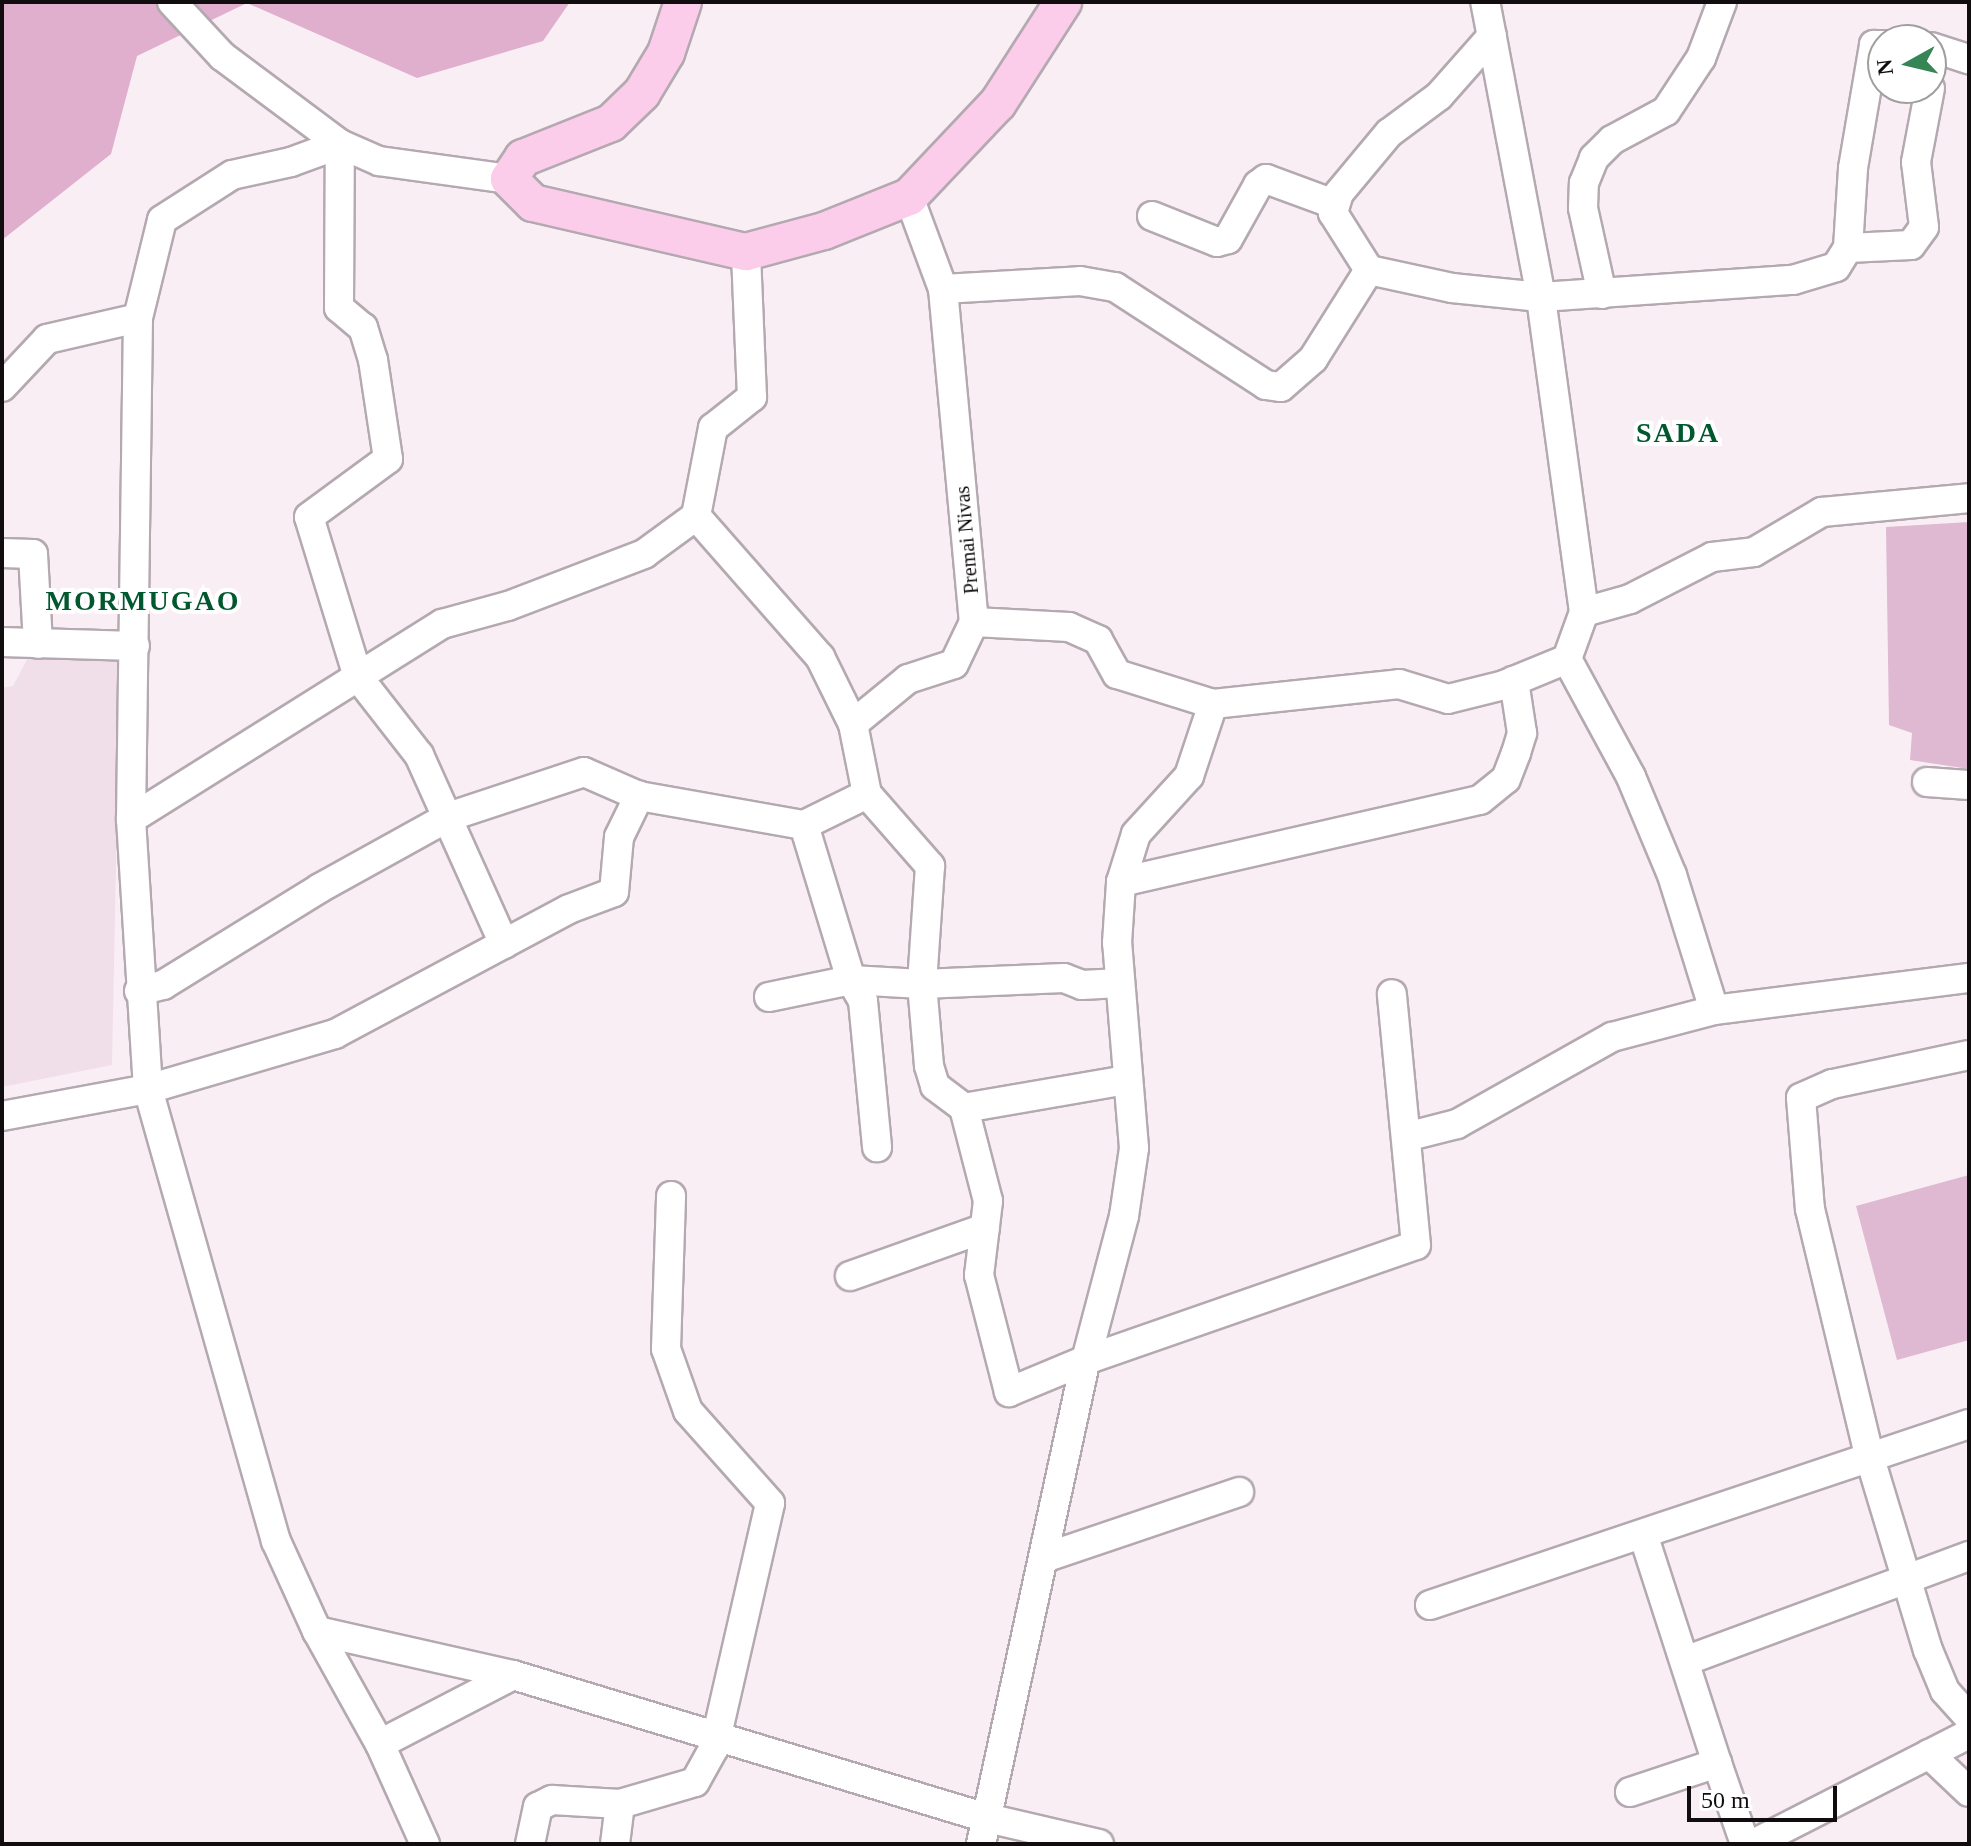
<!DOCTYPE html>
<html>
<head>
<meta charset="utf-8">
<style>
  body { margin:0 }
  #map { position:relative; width:1971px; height:1846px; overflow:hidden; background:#faeef5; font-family:"Times New Roman",serif }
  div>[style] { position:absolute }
  .built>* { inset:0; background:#f0dee9 }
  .green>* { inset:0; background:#dfb8d1 }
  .forest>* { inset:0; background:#dfafcd }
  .roads { filter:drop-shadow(2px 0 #b4a9b0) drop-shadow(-2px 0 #b4a9b0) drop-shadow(0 2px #b4a9b0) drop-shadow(0 -2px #b4a9b0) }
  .minor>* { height:28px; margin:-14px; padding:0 14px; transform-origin:14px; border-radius:14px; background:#fff }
  .major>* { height:36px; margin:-18px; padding:0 18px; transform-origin:18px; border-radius:18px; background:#fccceb }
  span { translate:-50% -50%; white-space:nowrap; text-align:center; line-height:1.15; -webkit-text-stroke:8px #fff; paint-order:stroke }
  .street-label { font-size:20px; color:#110d0f }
  .district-label { font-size:28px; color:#01572e; font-weight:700; letter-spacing:2px }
  .frame { position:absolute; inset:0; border:4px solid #110d0f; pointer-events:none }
  .north { position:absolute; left:1867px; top:24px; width:80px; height:80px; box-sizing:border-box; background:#fff; border:2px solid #a09e9f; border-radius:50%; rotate:262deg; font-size:22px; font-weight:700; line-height:32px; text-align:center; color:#110d0f }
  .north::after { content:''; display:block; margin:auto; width:28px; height:36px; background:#358555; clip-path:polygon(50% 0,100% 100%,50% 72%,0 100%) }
  .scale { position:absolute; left:1687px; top:1786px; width:150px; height:36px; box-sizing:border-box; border:4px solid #110d0f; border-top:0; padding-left:10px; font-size:24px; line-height:28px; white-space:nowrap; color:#110d0f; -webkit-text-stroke:6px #fff; paint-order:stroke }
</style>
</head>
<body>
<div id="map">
  <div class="built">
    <i style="clip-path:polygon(30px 654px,120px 659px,112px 1065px,2px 1087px,2px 688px,13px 686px)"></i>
  </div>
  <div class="green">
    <i style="clip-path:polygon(1969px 522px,1969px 769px,1910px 760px,1912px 733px,1889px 725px,1886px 527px)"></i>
    <i style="clip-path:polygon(1969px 1175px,1969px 1340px,1897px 1360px,1856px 1206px)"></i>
  </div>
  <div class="forest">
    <i style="clip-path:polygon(2px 2px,570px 2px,543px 41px,417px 78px,247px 3px,137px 56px,111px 154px,2px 240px)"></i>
  </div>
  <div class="roads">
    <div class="minor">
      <i style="left:172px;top:2px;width:74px;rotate:47.2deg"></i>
      <i style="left:222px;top:56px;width:147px;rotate:36.7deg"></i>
      <i style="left:340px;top:144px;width:43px;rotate:23.6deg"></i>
      <i style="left:379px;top:161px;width:131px;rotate:7.9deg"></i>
      <i style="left:1492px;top:36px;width:80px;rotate:131.5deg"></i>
      <i style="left:1439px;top:96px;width:62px;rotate:143.5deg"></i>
      <i style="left:1389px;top:133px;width:78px;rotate:129.8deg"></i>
      <i style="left:1339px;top:193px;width:21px;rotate:107deg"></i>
      <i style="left:1333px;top:213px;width:67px;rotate:57.7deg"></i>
      <i style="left:1369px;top:270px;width:85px;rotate:12.2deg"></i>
      <i style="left:1452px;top:288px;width:89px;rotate:5.8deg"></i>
      <i style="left:1541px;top:297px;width:253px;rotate:-3.9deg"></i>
      <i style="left:1793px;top:280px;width:45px;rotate:-16.8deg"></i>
      <i style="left:1836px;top:267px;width:22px;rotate:-58deg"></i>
      <i style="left:1848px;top:248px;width:80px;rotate:-86.4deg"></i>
      <i style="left:1853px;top:168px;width:125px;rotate:-80.3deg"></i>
      <i style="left:1874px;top:45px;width:9px"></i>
      <i style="left:1931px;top:47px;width:40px;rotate:18deg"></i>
      <i style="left:909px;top:197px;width:98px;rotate:69.7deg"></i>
      <i style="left:943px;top:289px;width:334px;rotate:84.7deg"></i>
      <i style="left:974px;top:622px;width:95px;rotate:3deg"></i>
      <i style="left:1069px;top:627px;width:32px;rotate:24deg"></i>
      <i style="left:1098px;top:640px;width:39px;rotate:61deg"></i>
      <i style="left:1117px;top:674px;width:101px;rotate:17.4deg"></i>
      <i style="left:1152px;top:216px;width:70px;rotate:21.8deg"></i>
      <i style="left:1217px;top:242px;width:11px;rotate:-15deg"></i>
      <i style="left:1228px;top:239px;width:62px;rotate:-60.9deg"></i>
      <i style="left:1258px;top:185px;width:10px;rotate:-37deg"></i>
      <i style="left:1266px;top:179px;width:72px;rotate:20.2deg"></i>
      <i style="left:1848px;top:248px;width:63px;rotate:-2.7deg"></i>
      <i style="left:1911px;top:245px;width:22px;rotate:-54deg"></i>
      <i style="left:1924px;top:227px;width:65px;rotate:-97deg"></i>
      <i style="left:1916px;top:162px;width:75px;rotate:-79.3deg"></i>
      <i style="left:943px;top:289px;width:137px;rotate:-3.3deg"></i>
      <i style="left:1080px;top:281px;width:36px;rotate:10deg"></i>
      <i style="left:1115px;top:287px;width:180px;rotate:33deg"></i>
      <i style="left:1266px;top:385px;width:15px;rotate:8deg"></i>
      <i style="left:1281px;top:387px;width:43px;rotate:-41.2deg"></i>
      <i style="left:1313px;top:359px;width:105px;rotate:-57.8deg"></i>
      <i style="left:1602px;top:294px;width:88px;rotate:-102.5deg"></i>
      <i style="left:1583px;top:208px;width:25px;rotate:-88deg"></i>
      <i style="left:1584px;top:183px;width:27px;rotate:-68deg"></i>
      <i style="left:1594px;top:158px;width:25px;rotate:-45deg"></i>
      <i style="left:1612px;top:140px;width:61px;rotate:-28.2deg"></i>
      <i style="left:1666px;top:111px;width:64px;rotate:-56.6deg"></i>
      <i style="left:1701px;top:58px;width:60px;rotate:-69.4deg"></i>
      <i style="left:2px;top:387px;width:66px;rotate:-46.8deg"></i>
      <i style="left:47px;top:339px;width:93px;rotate:-13deg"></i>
      <i style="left:696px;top:516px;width:188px;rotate:48.7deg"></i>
      <i style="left:820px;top:657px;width:75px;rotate:63.8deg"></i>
      <i style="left:853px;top:724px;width:71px;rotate:78.7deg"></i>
      <i style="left:867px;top:794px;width:96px;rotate:48.8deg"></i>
      <i style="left:930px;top:866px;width:118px;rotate:93.9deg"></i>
      <i style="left:922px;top:984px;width:82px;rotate:85.1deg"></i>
      <i style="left:929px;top:1066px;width:21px;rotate:73deg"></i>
      <i style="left:935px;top:1086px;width:36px;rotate:37deg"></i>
      <i style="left:964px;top:1108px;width:96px;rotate:75.5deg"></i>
      <i style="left:988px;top:1201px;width:75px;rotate:96.9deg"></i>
      <i style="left:979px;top:1275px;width:121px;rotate:75.6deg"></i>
      <i style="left:1009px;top:1392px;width:83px;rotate:-22.6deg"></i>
      <i style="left:1086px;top:1360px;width:349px;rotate:-19.2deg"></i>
      <i style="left:1416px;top:1245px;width:252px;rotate:-95.5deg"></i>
      <i style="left:2px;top:553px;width:31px;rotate:2deg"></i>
      <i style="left:33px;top:554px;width:90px;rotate:86.8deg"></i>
      <i style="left:1584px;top:612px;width:48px;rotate:-15.8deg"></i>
      <i style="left:1630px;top:599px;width:92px;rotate:-27.1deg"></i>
      <i style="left:1712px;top:557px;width:42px;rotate:-6.8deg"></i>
      <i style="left:1754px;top:552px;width:79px;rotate:-30.5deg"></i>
      <i style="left:1822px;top:512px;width:148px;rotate:-5.4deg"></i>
      <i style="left:2px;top:642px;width:133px;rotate:1.7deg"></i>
      <i style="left:1567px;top:659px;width:134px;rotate:61.5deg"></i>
      <i style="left:1631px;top:777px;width:106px;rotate:67.3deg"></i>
      <i style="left:1672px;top:875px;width:141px;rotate:72.7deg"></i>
      <i style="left:853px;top:724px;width:71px;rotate:-39.3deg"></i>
      <i style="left:908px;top:679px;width:48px;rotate:-18.1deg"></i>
      <i style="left:954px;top:664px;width:47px;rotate:-64.5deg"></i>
      <i style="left:1927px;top:782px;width:42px;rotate:4.1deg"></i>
      <i style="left:131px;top:819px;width:367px;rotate:-32.1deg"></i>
      <i style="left:442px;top:624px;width:68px;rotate:-15.3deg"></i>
      <i style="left:508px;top:606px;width:146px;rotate:-20.9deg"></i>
      <i style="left:644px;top:554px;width:64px;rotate:-36.2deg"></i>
      <i style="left:696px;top:516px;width:90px;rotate:-79.1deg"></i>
      <i style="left:713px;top:428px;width:50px;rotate:-38.5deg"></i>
      <i style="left:752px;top:397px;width:145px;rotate:-92.4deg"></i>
      <i style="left:804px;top:825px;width:162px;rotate:73.1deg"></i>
      <i style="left:851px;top:980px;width:24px;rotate:60deg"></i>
      <i style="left:863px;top:1001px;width:147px;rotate:84.5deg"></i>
      <i style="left:1121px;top:882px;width:368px;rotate:-12.9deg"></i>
      <i style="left:1480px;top:800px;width:33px;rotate:-39deg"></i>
      <i style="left:1506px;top:779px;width:28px;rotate:-69deg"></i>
      <i style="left:1516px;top:753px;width:21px;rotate:-73deg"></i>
      <i style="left:1522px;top:733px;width:53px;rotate:-98.7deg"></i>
      <i style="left:504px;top:944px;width:207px;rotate:-114.2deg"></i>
      <i style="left:419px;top:755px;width:99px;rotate:-128deg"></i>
      <i style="left:358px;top:677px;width:167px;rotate:-107deg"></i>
      <i style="left:309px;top:517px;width:98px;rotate:-36.3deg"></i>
      <i style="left:388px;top:459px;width:100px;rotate:-98.6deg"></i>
      <i style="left:373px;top:360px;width:34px;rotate:-107deg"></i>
      <i style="left:363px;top:328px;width:31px;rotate:-140deg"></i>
      <i style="left:339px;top:308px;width:164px;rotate:-89.7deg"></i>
      <i style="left:340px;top:144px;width:52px;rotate:159.8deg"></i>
      <i style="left:291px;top:162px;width:60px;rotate:167.6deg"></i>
      <i style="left:232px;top:175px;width:83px;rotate:147.3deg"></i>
      <i style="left:162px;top:220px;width:101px;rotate:103.8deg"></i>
      <i style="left:138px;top:318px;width:501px;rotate:90.8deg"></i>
      <i style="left:131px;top:819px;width:271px;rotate:86.4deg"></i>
      <i style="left:148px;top:1089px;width:470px;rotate:74.2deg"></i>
      <i style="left:276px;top:1541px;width:99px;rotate:65.5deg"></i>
      <i style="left:317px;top:1631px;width:201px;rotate:12.7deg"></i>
      <i style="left:513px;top:1675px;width:491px;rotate:16.8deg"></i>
      <i style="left:983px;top:1817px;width:119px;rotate:13.1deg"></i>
      <i style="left:139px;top:991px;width:25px;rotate:-14deg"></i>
      <i style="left:163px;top:985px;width:185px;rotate:-31.7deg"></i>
      <i style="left:320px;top:888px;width:146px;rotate:-29deg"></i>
      <i style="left:448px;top:817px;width:143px;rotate:-18.3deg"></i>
      <i style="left:584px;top:772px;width:60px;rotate:23.6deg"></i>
      <i style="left:639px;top:796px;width:168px;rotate:10deg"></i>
      <i style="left:804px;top:825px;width:70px;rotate:-26.2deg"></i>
      <i style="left:769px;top:997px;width:84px;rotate:-11.7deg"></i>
      <i style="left:851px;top:980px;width:71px;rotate:3.2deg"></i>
      <i style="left:922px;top:984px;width:142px;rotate:-2.4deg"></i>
      <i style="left:1064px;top:978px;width:19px;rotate:21deg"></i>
      <i style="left:1082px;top:985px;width:38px;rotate:-3deg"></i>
      <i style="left:1969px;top:1055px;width:140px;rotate:168deg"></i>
      <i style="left:1832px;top:1084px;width:34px;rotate:156deg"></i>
      <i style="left:1801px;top:1098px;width:111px;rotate:85.4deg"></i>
      <i style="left:1810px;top:1209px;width:253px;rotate:76.5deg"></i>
      <i style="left:1869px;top:1455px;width:204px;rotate:73.2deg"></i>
      <i style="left:1928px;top:1650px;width:44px;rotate:67.5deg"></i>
      <i style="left:1945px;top:1691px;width:36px;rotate:48deg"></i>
      <i style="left:964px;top:1108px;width:164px;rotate:-9.8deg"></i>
      <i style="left:2px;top:1116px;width:148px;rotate:-10.5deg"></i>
      <i style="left:148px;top:1089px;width:195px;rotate:-16.4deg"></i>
      <i style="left:335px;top:1034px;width:265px;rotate:-28.1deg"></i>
      <i style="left:569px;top:909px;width:48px;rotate:-20.7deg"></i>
      <i style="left:614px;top:892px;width:55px;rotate:-84.8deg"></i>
      <i style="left:619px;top:837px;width:46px;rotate:-64deg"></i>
      <i style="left:1406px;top:1137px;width:53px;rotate:-14.3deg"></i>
      <i style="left:1457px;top:1124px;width:178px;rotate:-29.3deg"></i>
      <i style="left:1612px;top:1037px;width:106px;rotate:-14.8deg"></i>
      <i style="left:1714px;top:1010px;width:257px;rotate:-7.2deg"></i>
      <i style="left:850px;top:1276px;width:143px;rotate:-19.6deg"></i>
      <i style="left:1643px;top:1534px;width:241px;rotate:72.1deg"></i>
      <i style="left:1044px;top:1558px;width:206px;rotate:-18.7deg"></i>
      <i style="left:1430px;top:1605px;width:569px;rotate:-18.56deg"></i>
      <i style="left:317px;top:1631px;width:129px;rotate:60.9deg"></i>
      <i style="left:380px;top:1744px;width:110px;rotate:65.8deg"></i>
      <i style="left:1685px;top:1661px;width:303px;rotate:-20.3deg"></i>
      <i style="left:380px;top:1744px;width:150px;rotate:-27.4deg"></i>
      <i style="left:1929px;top:1754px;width:55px;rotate:43.5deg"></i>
      <i style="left:1630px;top:1792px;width:92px;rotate:-18.4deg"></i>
      <i style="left:1717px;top:1763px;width:86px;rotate:70.9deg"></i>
      <i style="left:530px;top:1844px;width:38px;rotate:-78deg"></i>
      <i style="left:538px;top:1807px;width:16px;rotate:-27deg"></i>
      <i style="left:552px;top:1800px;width:68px;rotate:3.4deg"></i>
      <i style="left:620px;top:1804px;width:78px;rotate:-16.3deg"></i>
      <i style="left:695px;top:1782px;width:39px;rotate:-61deg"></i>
      <i style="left:714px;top:1748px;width:251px;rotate:-77.1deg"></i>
      <i style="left:770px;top:1503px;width:123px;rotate:-131.7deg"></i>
      <i style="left:688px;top:1411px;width:66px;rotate:-109.5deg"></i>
      <i style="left:666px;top:1349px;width:153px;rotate:-88.1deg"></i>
      <i style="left:615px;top:1844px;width:40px;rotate:-82.9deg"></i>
      <i style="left:981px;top:1844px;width:495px;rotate:-77.8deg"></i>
      <i style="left:1086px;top:1360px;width:149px;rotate:-75.2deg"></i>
      <i style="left:1124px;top:1216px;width:69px;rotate:-81.6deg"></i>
      <i style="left:1134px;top:1148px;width:206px;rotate:-94.7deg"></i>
      <i style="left:1117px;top:943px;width:61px;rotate:-86.2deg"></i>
      <i style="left:1121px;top:882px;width:50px;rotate:-72.6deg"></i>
      <i style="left:1136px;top:834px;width:79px;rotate:-47.6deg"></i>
      <i style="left:1189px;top:776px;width:76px;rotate:-71.6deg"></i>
      <i style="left:1213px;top:704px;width:187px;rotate:-6.1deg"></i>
      <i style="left:1399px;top:684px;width:51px;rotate:17deg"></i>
      <i style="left:1448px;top:699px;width:58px;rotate:-14deg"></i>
      <i style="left:1504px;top:685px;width:68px;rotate:-22.4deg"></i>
      <i style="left:1567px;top:659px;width:50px;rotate:-70.1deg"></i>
      <i style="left:1584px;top:612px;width:318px;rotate:-97.8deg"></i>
      <i style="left:1541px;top:297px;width:300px;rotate:-100.7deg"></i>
      <i style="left:1753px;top:1844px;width:242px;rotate:-27deg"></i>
    </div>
    <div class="major">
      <i style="left:683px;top:2px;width:54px;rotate:108.4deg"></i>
      <i style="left:666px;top:53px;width:47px;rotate:121deg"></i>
      <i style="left:642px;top:93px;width:43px;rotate:135.9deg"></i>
      <i style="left:611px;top:123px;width:95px;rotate:158.3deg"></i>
      <i style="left:523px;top:158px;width:25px;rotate:124deg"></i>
      <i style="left:509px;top:179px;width:34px;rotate:45deg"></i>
      <i style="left:533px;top:203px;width:219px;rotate:13deg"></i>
      <i style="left:746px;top:252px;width:81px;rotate:-15.1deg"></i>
      <i style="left:824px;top:231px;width:92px;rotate:-21.8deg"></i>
      <i style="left:909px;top:197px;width:129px;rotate:-46.6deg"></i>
      <i style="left:998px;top:103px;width:120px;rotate:-57.2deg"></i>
    </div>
  </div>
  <div class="street-label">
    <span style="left:967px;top:540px;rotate:-95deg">Premai Nivas</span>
  </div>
  <div class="district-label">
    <span style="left:1678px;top:433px">SADA</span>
    <span style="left:143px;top:601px">MORMUGAO</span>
  </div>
  <div class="frame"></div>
  <div class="north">N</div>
  <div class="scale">50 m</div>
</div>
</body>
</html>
